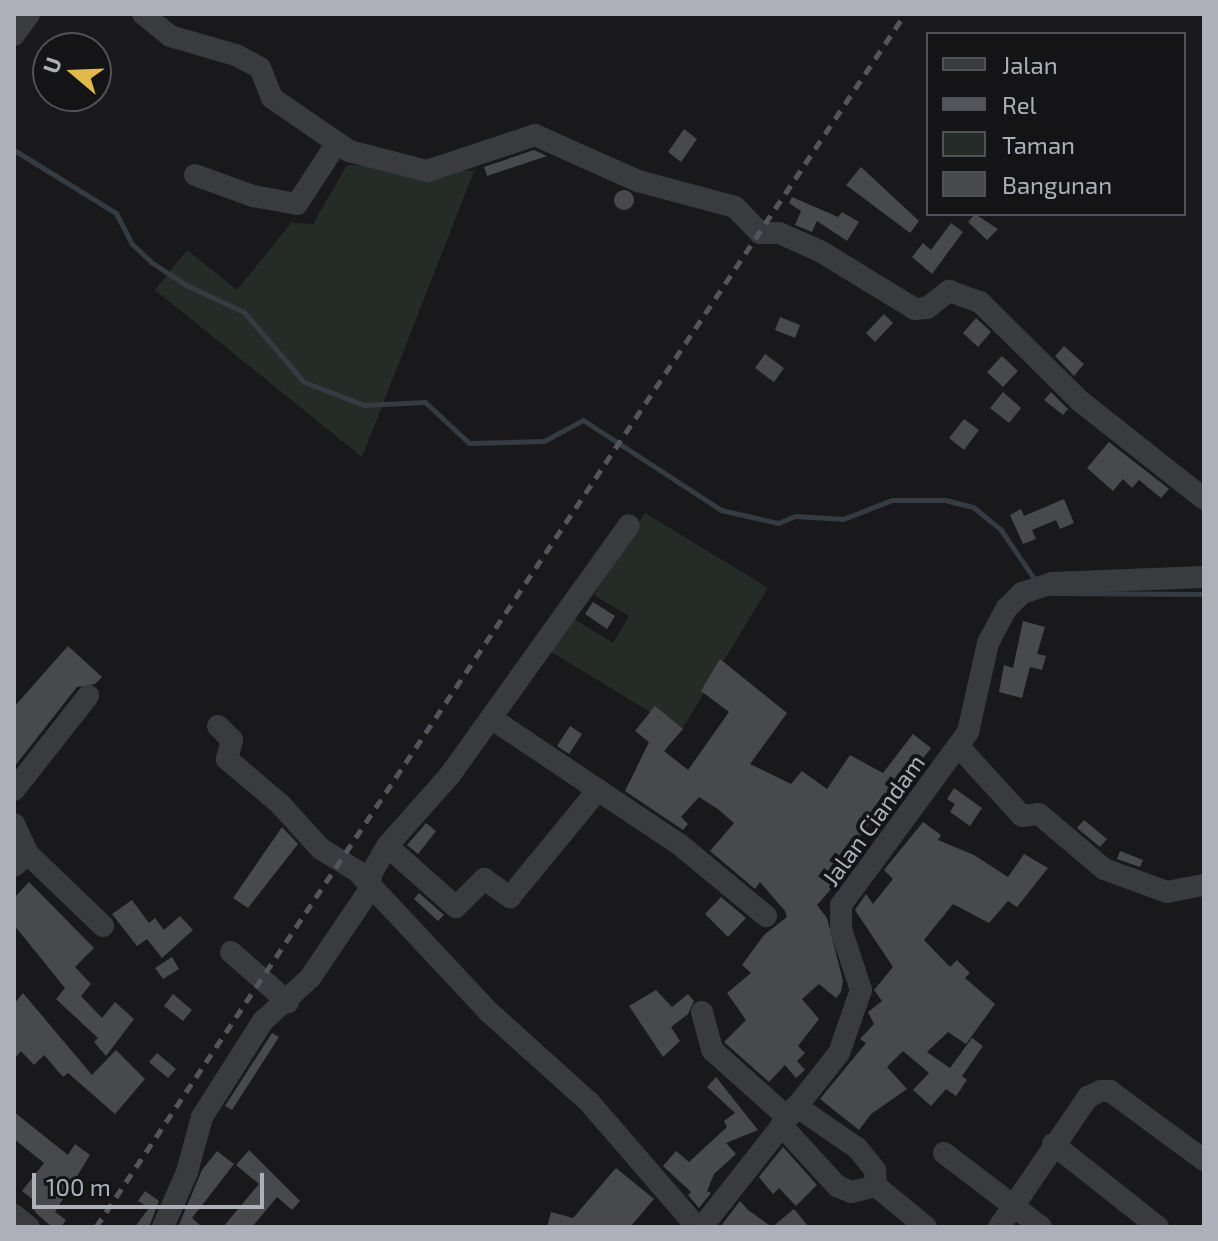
<!DOCTYPE html>
<html>
<head>
<meta charset="utf-8">
<style>
  body { margin:0 }
  #map { position:relative; width:1218px; height:1241px; overflow:hidden; background:#19191b; font-family:"Exo 2",sans-serif }
  div>[style] { position:absolute }
  .green>* { inset:0; background:#252c27 }
  .stream>* { height:5px; margin:-2.5px; padding:0 2.5px; transform-origin:2.5px; border-radius:2.5px; background:#343b43 }
  .building>* { inset:0; background:#48494d }
  .round { border-radius:50% }
  .minor>* { height:22px; margin:-11px; padding:0 11px; transform-origin:11px; border-radius:11px; background:#3a3b3f }
  .rail>* { height:5px; margin-top:-2.5px; transform-origin:0; background:repeating-linear-gradient(90deg,#54555a 0 10px,transparent 0 18px) }
  span { translate:-50% -50%; white-space:nowrap; text-align:center; line-height:1.15; -webkit-text-stroke:8px #141416; paint-order:stroke }
  .street-label { font-size:24px; color:#adb0b9 }
  .frame { position:absolute; inset:0; border:16px solid #adb0b9; pointer-events:none }
  .legend { position:absolute; left:926px; top:32px; width:260px; height:184px; box-sizing:border-box; background:#141416; border:2px solid #515257; margin:0; padding:10px 14px; list-style:none; font-size:24px; color:#adb0b9 }
  .legend li { display:flex; align-items:center; gap:16px; height:40px }
  .legend b { width:40px; border:2px solid #515257 }
  .north { position:absolute; left:32px; top:32px; width:80px; height:80px; box-sizing:border-box; background:#141416; border:2px solid #515257; border-radius:50%; rotate:289deg; font-size:22px; font-weight:700; line-height:32px; text-align:center; color:#adb0b9 }
  .north::after { content:''; display:block; margin:auto; width:28px; height:36px; background:#e0ba4b; clip-path:polygon(50% 0,100% 100%,50% 72%,0 100%) }
  .scale { position:absolute; left:32px; top:1173px; width:232px; height:36px; box-sizing:border-box; border:4px solid #adb0b9; border-top:0; padding-left:10px; font-size:24px; line-height:28px; white-space:nowrap; color:#adb0b9; -webkit-text-stroke:6px #141416; paint-order:stroke }
</style>
</head>
<body>
<div id="map">
  <div class="green">
    <i style="clip-path:polygon(347px 165px,474px 171px,362px 457px,155px 290px,187px 250px,237px 290px,291px 223px,313px 224px)"></i>
    <i style="clip-path:polygon(645px 513px,768px 588px,681px 731px,550px 651px,571px 617px,613px 643px,629px 616px,594px 595px)"></i>
  </div>
  <div class="stream">
    <i style="left:14px;top:150px;width:120px;rotate:31.7deg"></i>
    <i style="left:116px;top:213px;width:35px;rotate:63deg"></i>
    <i style="left:132px;top:244px;width:26px;rotate:43deg"></i>
    <i style="left:151px;top:262px;width:42px;rotate:33.3deg"></i>
    <i style="left:186px;top:285px;width:64px;rotate:25deg"></i>
    <i style="left:244px;top:312px;width:92px;rotate:49.4deg"></i>
    <i style="left:304px;top:382px;width:64px;rotate:21deg"></i>
    <i style="left:364px;top:405px;width:61px;rotate:-2.8deg"></i>
    <i style="left:425px;top:402px;width:60px;rotate:43deg"></i>
    <i style="left:469px;top:443px;width:75px;rotate:-1.5deg"></i>
    <i style="left:544px;top:441px;width:44px;rotate:-28.3deg"></i>
    <i style="left:583px;top:420px;width:165px;rotate:33.1deg"></i>
    <i style="left:721px;top:510px;width:58px;rotate:12.8deg"></i>
    <i style="left:778px;top:523px;width:18px;rotate:-22deg"></i>
    <i style="left:795px;top:516px;width:48px;rotate:3.6deg"></i>
    <i style="left:843px;top:519px;width:53px;rotate:-21.2deg"></i>
    <i style="left:892px;top:500px;width:53px"></i>
    <i style="left:945px;top:500px;width:29px;rotate:14deg"></i>
    <i style="left:973px;top:507px;width:36px;rotate:39deg"></i>
    <i style="left:1001px;top:530px;width:60px;rotate:55.8deg"></i>
    <i style="left:1052px;top:593px;width:152px;rotate:0.4deg"></i>
  </div>
  <div class="building">
    <i style="clip-path:polygon(684px 129px,697px 139px,681px 162px,668px 152px)"></i>
    <i style="clip-path:polygon(534px 150px,547px 156px,487px 176px,484px 167px)"></i>
    <i style="clip-path:polygon(861px 167px,919px 221px,910px 233px,846px 185px)"></i>
    <i class="round" style="left:614px;top:190px;width:20px;height:20px"></i>
    <i style="clip-path:polygon(792px 197px,838px 217px,842px 212px,859px 222px,847px 241px,817px 221px,812px 232px,795px 225px,801px 211px,789px 203px)"></i>
    <i style="clip-path:polygon(975px 214px,998px 229px,987px 240px,968px 222px)"></i>
    <i style="clip-path:polygon(951px 223px,963px 232px,932px 274px,912px 257px,923px 243px,931px 250px)"></i>
    <i style="clip-path:polygon(884px 314px,893px 323px,875px 342px,866px 333px)"></i>
    <i style="clip-path:polygon(780px 317px,800px 325px,795px 338px,775px 330px)"></i>
    <i style="clip-path:polygon(976px 318px,991px 332px,978px 347px,963px 333px)"></i>
    <i style="clip-path:polygon(1064px 346px,1084px 364px,1074px 376px,1055px 356px)"></i>
    <i style="clip-path:polygon(765px 354px,784px 368px,774px 382px,755px 368px)"></i>
    <i style="clip-path:polygon(1002px 356px,1018px 371px,1003px 387px,987px 372px)"></i>
    <i style="clip-path:polygon(1003px 392px,1021px 408px,1009px 423px,990px 408px)"></i>
    <i style="clip-path:polygon(1051px 392px,1068px 409px,1063px 415px,1044px 400px)"></i>
    <i style="clip-path:polygon(964px 419px,979px 430px,964px 450px,949px 438px)"></i>
    <i style="clip-path:polygon(1109px 442px,1169px 489px,1161px 498px,1139px 480px,1132px 488px,1123px 479px,1113px 491px,1087px 468px)"></i>
    <i style="clip-path:polygon(1064px 499px,1074px 523px,1060px 529px,1056px 520px,1032px 530px,1036px 539px,1023px 544px,1010px 515px,1021px 509px,1024px 516px)"></i>
    <i style="clip-path:polygon(593px 602px,615px 616px,607px 629px,585px 614px)"></i>
    <i style="clip-path:polygon(1023px 621px,1045px 627px,1037px 654px,1046px 656px,1042px 670px,1030px 667px,1022px 698px,999px 692px,1004px 665px,1013px 668px)"></i>
    <i style="clip-path:polygon(68px 646px,102px 677px,95px 684px,77px 687px,14px 767px,14px 707px)"></i>
    <i style="clip-path:polygon(720px 659px,787px 713px,750px 764px,791px 784px,802px 771px,827px 789px,850px 755px,883px 773px,913px 734px,931px 748px,898px 791px,904px 795px,881px 826px,872px 820px,851px 849px,859px 857px,817px 905px,827px 918px,843px 981px,841px 992px,836px 998px,819px 984px,802px 999px,819px 1019px,798px 1046px,805px 1053px,797px 1061px,805px 1070px,796px 1078px,785px 1065px,769px 1082px,724px 1042px,746px 1020px,727px 993px,751px 973px,742px 965px,764px 935px,787px 917px,785px 911px,760px 882px,755px 889px,710px 851px,734px 823px,718px 809px,699px 797px,681px 817px,688px 824px,683px 830px,625px 791px,649px 742px,635px 731px,655px 706px,683px 729px,664px 751px,688px 770px,729px 712px,701px 691px)"></i>
    <i style="clip-path:polygon(570px 726px,582px 734px,569px 754px,557px 746px)"></i>
    <i style="clip-path:polygon(954px 788px,982px 808px,970px 826px,950px 812px,955px 804px,947px 799px)"></i>
    <i style="clip-path:polygon(1084px 820px,1107px 839px,1100px 847px,1077px 828px)"></i>
    <i style="clip-path:polygon(923px 822px,941px 835px,938px 840px,974px 855px,1008px 877px,1024px 854px,1048px 868px,1017px 907px,1008px 901px,989px 923px,953px 904px,924px 940px,950px 967px,957px 960px,970px 973px,965px 978px,995px 1004px,966px 1044px,948px 1032px,927px 1052px,950px 1068px,972px 1038px,983px 1046px,962px 1076px,967px 1080px,956px 1096px,946px 1089px,931px 1106px,913px 1090px,929px 1073px,903px 1051px,887px 1067px,907px 1089px,871px 1114px,859px 1130px,820px 1099px,866px 1043px,860px 1039px,874px 1024px,868px 1012px,882px 1001px,874px 990px,893px 967px,855px 910px,866px 894px,873px 904px,893px 879px,884px 870px)"></i>
    <i style="clip-path:polygon(426px 823px,436px 831px,418px 854px,407px 845px)"></i>
    <i style="clip-path:polygon(282px 827px,298px 844px,248px 908px,233px 898px)"></i>
    <i style="clip-path:polygon(1120px 851px,1143px 860px,1140px 867px,1117px 859px)"></i>
    <i style="clip-path:polygon(29px 882px,94px 948px,75px 967px,91px 984px,81px 996px,102px 1018px,115px 1002px,134px 1019px,106px 1056px,94px 1042px,98px 1038px,56px 999px,65px 988px,14px 925px,14px 898px)"></i>
    <i style="clip-path:polygon(419px 893px,444px 915px,438px 921px,414px 899px)"></i>
    <i style="clip-path:polygon(721px 897px,746px 918px,728px 937px,705px 914px)"></i>
    <i style="clip-path:polygon(132px 900px,149px 923px,155px 918px,164px 930px,180px 916px,193px 930px,162px 958px,147px 939px,137px 946px,112px 914px)"></i>
    <i style="clip-path:polygon(172px 957px,179px 969px,163px 979px,155px 968px)"></i>
    <i style="clip-path:polygon(656px 990px,672px 1007px,688px 994px,694px 1001px,688px 1014px,671px 1027px,680px 1041px,663px 1057px,629px 1006px)"></i>
    <i style="clip-path:polygon(23px 993px,92px 1075px,116px 1050px,145px 1079px,115px 1114px,68px 1073px,63px 1077px,44px 1055px,34px 1065px,21px 1051px,14px 1059px,14px 1004px)"></i>
    <i style="clip-path:polygon(173px 994px,192px 1010px,183px 1021px,164px 1006px)"></i>
    <i style="clip-path:polygon(272px 1033px,279px 1037px,232px 1110px,225px 1106px)"></i>
    <i style="clip-path:polygon(157px 1053px,176px 1069px,168px 1078px,149px 1062px)"></i>
    <i style="clip-path:polygon(716px 1077px,758px 1130px,726px 1143px,736px 1154px,714px 1174px,707px 1191px,711px 1193px,699px 1208px,688px 1195px,691px 1192px,663px 1166px,676px 1151px,689px 1162px,727px 1127px,724px 1121px,735px 1113px,707px 1087px)"></i>
    <i style="clip-path:polygon(14px 1112px,68px 1155px,75px 1144px,90px 1155px,55px 1212px,66px 1220px,61px 1227px,52px 1227px,37px 1214px,32px 1207px,36px 1202px,22px 1191px,44px 1163px,14px 1139px)"></i>
    <i style="clip-path:polygon(783px 1147px,817px 1185px,796px 1206px,779px 1188px,773px 1194px,759px 1177px)"></i>
    <i style="clip-path:polygon(249px 1150px,300px 1201px,292px 1210px,277px 1197px,252px 1227px,223px 1227px,259px 1184px,236px 1165px)"></i>
    <i style="clip-path:polygon(217px 1151px,234px 1164px,192px 1218px,202px 1227px,178px 1227px,202px 1170px)"></i>
    <i style="clip-path:polygon(616px 1168px,654px 1199px,630px 1227px,547px 1227px,551px 1212px,573px 1218px)"></i>
    <i style="clip-path:polygon(145px 1191px,159px 1201px,149px 1227px,135px 1227px,149px 1208px,138px 1201px)"></i>
    <i style="clip-path:polygon(740px 1201px,748px 1210px,772px 1227px,720px 1227px)"></i>
    <i style="clip-path:polygon(794px 1209px,809px 1227px,772px 1227px)"></i>
  </div>
  <div class="minor">
    <i style="left:143px;top:14px;width:35px;rotate:39deg"></i>
    <i style="left:170px;top:36px;width:69px;rotate:16.1deg"></i>
    <i style="left:236px;top:55px;width:27px;rotate:28deg"></i>
    <i style="left:260px;top:68px;width:32px;rotate:68deg"></i>
    <i style="left:272px;top:98px;width:93px;rotate:34.5deg"></i>
    <i style="left:349px;top:151px;width:81px;rotate:14.4deg"></i>
    <i style="left:427px;top:171px;width:114px;rotate:-18.4deg"></i>
    <i style="left:535px;top:135px;width:113px;rotate:24.1deg"></i>
    <i style="left:638px;top:181px;width:100px;rotate:15deg"></i>
    <i style="left:735px;top:207px;width:36px;rotate:46deg"></i>
    <i style="left:760px;top:233px;width:19px"></i>
    <i style="left:779px;top:233px;width:45px;rotate:23.7deg"></i>
    <i style="left:820px;top:251px;width:111px;rotate:31.4deg"></i>
    <i style="left:915px;top:309px;width:12px;rotate:-5deg"></i>
    <i style="left:927px;top:308px;width:28px;rotate:-38deg"></i>
    <i style="left:949px;top:291px;width:33px;rotate:20deg"></i>
    <i style="left:980px;top:302px;width:141px;rotate:44.7deg"></i>
    <i style="left:1080px;top:401px;width:158px;rotate:38.3deg"></i>
    <i style="left:14px;top:35px;width:26px;rotate:-54deg"></i>
    <i style="left:195px;top:175px;width:62px;rotate:19.9deg"></i>
    <i style="left:253px;top:196px;width:45px;rotate:10.3deg"></i>
    <i style="left:297px;top:204px;width:69px;rotate:-56.8deg"></i>
    <i style="left:491px;top:718px;width:129px;rotate:33.9deg"></i>
    <i style="left:218px;top:726px;width:20px;rotate:45deg"></i>
    <i style="left:232px;top:740px;width:20px;rotate:105deg"></i>
    <i style="left:227px;top:759px;width:70px;rotate:40.3deg"></i>
    <i style="left:280px;top:804px;width:61px;rotate:47.7deg"></i>
    <i style="left:321px;top:849px;width:42px;rotate:31.4deg"></i>
    <i style="left:357px;top:871px;width:193px;rotate:46.9deg"></i>
    <i style="left:489px;top:1012px;width:135px;rotate:42deg"></i>
    <i style="left:589px;top:1102px;width:165px;rotate:49.2deg"></i>
    <i style="left:959px;top:747px;width:93px;rotate:47.6deg"></i>
    <i style="left:1022px;top:816px;width:17px;rotate:-7deg"></i>
    <i style="left:1039px;top:814px;width:85px;rotate:40.2deg"></i>
    <i style="left:1104px;top:869px;width:67px;rotate:20.1deg"></i>
    <i style="left:1167px;top:892px;width:38px;rotate:-11deg"></i>
    <i style="left:14px;top:790px;width:120px;rotate:-51.8deg"></i>
    <i style="left:14px;top:824px;width:33px;rotate:65deg"></i>
    <i style="left:28px;top:854px;width:18px;rotate:139deg"></i>
    <i style="left:387px;top:846px;width:92px;rotate:41.5deg"></i>
    <i style="left:456px;top:907px;width:40px;rotate:-45deg"></i>
    <i style="left:484px;top:879px;width:32px;rotate:35deg"></i>
    <i style="left:510px;top:897px;width:139px;rotate:-50.6deg"></i>
    <i style="left:598px;top:790px;width:97px;rotate:33.7deg"></i>
    <i style="left:679px;top:844px;width:113px;rotate:39.6deg"></i>
    <i style="left:28px;top:854px;width:104px;rotate:43.8deg"></i>
    <i style="left:231px;top:952px;width:76px;rotate:41.3deg"></i>
    <i style="left:702px;top:1012px;width:39px;rotate:75deg"></i>
    <i style="left:712px;top:1050px;width:101px;rotate:41.8deg"></i>
    <i style="left:781px;top:1125px;width:83px;rotate:47.4deg"></i>
    <i style="left:837px;top:1186px;width:15px;rotate:23deg"></i>
    <i style="left:851px;top:1192px;width:26px;rotate:-13deg"></i>
    <i style="left:876px;top:1186px;width:16px;rotate:-94deg"></i>
    <i style="left:875px;top:1170px;width:28px;rotate:-129deg"></i>
    <i style="left:857px;top:1148px;width:74px;rotate:-145.5deg"></i>
    <i style="left:1053px;top:1144px;width:134px;rotate:38.3deg"></i>
    <i style="left:944px;top:1153px;width:122px;rotate:37.3deg"></i>
    <i style="left:876px;top:1186px;width:65px;rotate:39.4deg"></i>
    <i style="left:14px;top:1215px;width:19px;rotate:39deg"></i>
    <i style="left:163px;top:1227px;width:60px;rotate:-66.4deg"></i>
    <i style="left:187px;top:1172px;width:57px;rotate:-74.7deg"></i>
    <i style="left:202px;top:1117px;width:114px;rotate:-57.6deg"></i>
    <i style="left:263px;top:1021px;width:64px;rotate:-42.5deg"></i>
    <i style="left:310px;top:978px;width:107px;rotate:-56deg"></i>
    <i style="left:370px;top:889px;width:15px;rotate:-86deg"></i>
    <i style="left:371px;top:874px;width:32px;rotate:-60deg"></i>
    <i style="left:387px;top:846px;width:95px;rotate:-48.4deg"></i>
    <i style="left:450px;top:775px;width:307px;rotate:-54.4deg"></i>
    <i style="left:702px;top:1227px;width:221px;rotate:-51.8deg"></i>
    <i style="left:839px;top:1053px;width:67px;rotate:-70.8deg"></i>
    <i style="left:861px;top:990px;width:64px;rotate:-108.2deg"></i>
    <i style="left:841px;top:929px;width:24px;rotate:-90deg"></i>
    <i style="left:841px;top:905px;width:215px;rotate:-53.7deg"></i>
    <i style="left:968px;top:732px;width:91px;rotate:-77.3deg"></i>
    <i style="left:988px;top:643px;width:40px;rotate:-62deg"></i>
    <i style="left:1007px;top:608px;width:21px;rotate:-45deg"></i>
    <i style="left:1022px;top:593px;width:32px;rotate:-18deg"></i>
    <i style="left:1052px;top:583px;width:152px;rotate:-2.3deg"></i>
    <i style="left:999px;top:1227px;width:158px;rotate:-55.6deg"></i>
    <i style="left:1088px;top:1097px;width:14px;rotate:-25deg"></i>
    <i style="left:1101px;top:1091px;width:9px"></i>
    <i style="left:1110px;top:1091px;width:117px;rotate:36.3deg"></i>
  </div>
  <div class="rail">
    <i style="left:96px;top:1227px;width:1458px;rotate:-56.3deg"></i>
  </div>
  <div class="street-label">
    <span style="left:873px;top:820px;rotate:-54deg">Jalan Ciandam</span>
  </div>
  <div class="frame"></div>
  <ul class="legend">
  <li><b style="height:10px;background:#3a3b3f"></b>Jalan</li>
  <li><b style="height:10px;background:#54555a"></b>Rel</li>
  <li><b style="height:22px;background:#252c27"></b>Taman</li>
  <li><b style="height:22px;background:#48494d"></b>Bangunan</li>
  </ul>
  <div class="north">U</div>
  <div class="scale">100 m</div>
</div>
</body>
</html>
